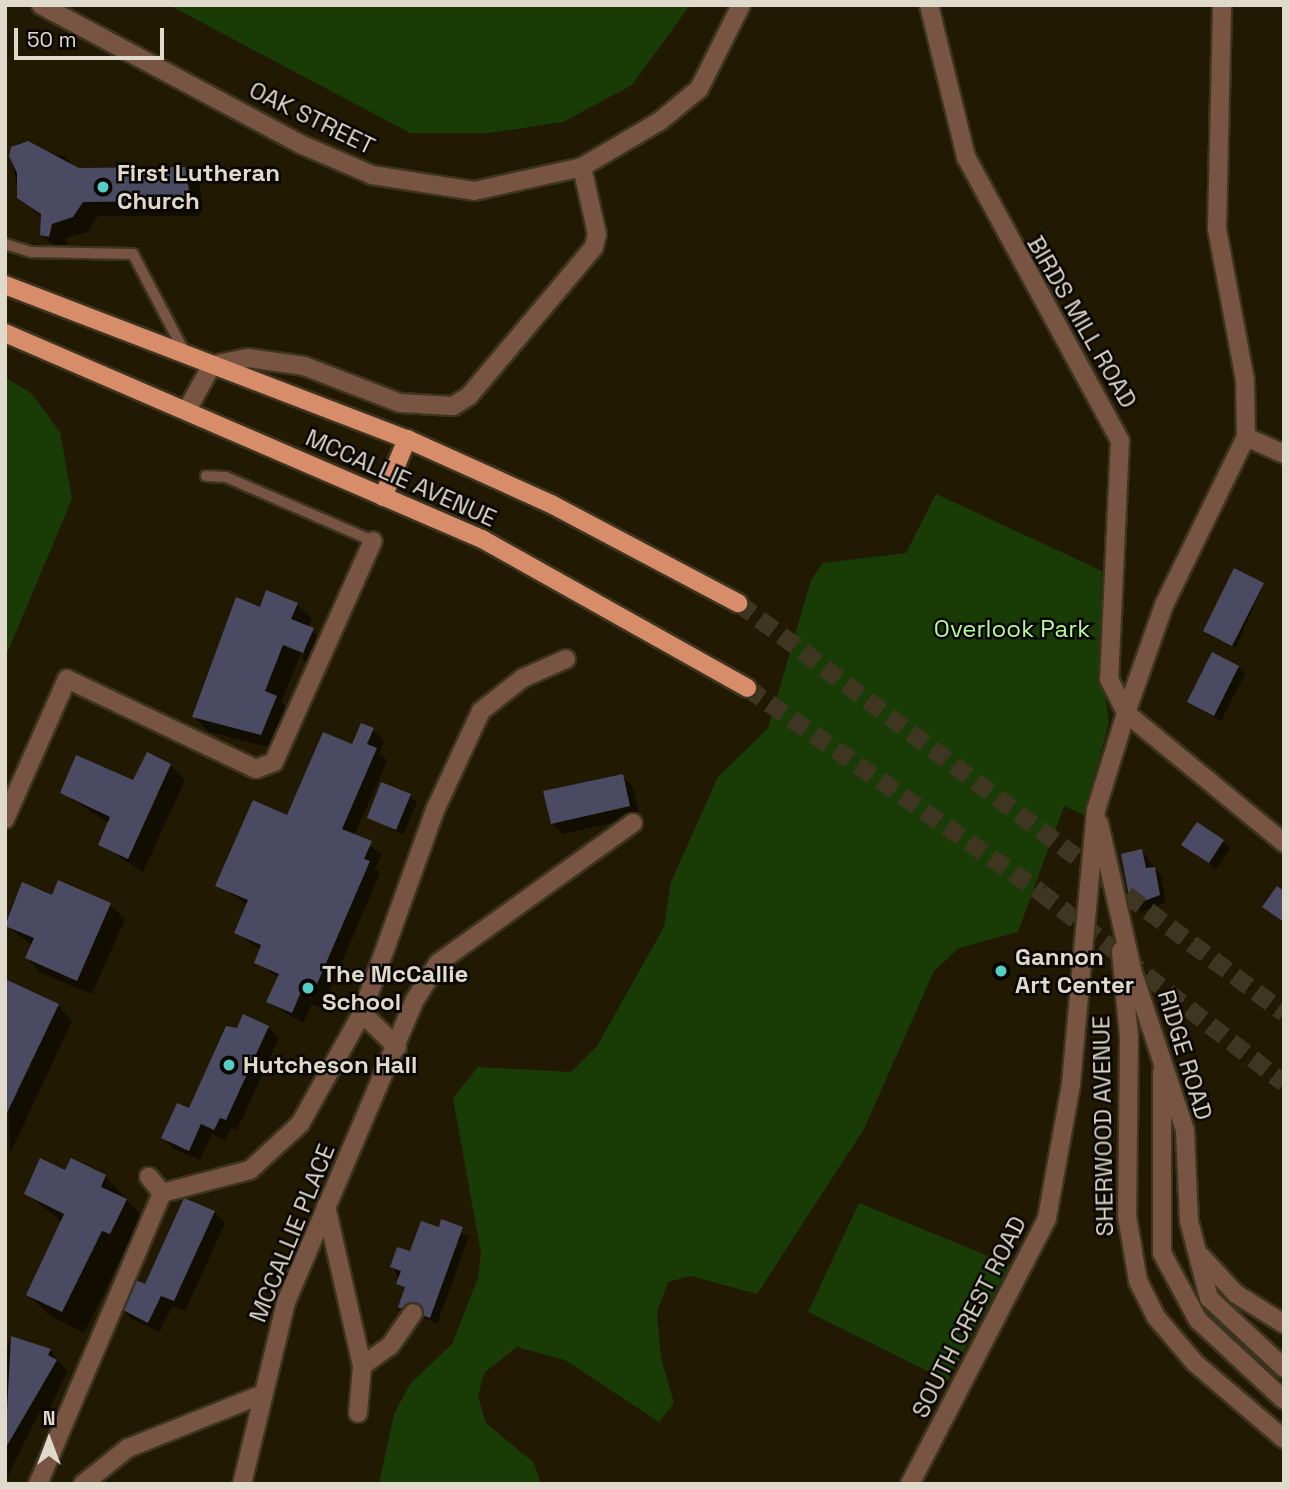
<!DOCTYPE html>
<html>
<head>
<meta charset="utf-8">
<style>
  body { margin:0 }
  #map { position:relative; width:1289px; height:1489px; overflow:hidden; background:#221903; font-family:"Space Grotesk",sans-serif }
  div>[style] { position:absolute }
  .green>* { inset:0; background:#193c06 }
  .shadow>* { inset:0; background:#0007 }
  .building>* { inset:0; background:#4a4a63 }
  .primary-tunnel>* { height:18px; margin-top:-9px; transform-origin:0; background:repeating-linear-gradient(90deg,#3e3621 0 18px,transparent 0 27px) }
  .roads { filter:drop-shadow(2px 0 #3d341f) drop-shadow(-2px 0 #3d341f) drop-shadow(0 2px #3d341f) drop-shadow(0 -2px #3d341f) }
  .service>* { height:10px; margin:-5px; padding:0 5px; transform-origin:5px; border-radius:5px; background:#785443 }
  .minor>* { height:18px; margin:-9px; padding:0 9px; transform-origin:9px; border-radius:9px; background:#785443 }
  .tertiary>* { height:18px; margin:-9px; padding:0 9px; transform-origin:9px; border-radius:9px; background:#785443 }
  .primary>* { height:18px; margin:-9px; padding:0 9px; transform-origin:9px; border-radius:9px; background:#d88d6a }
  .dots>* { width:19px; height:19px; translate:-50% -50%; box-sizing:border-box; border:4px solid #080501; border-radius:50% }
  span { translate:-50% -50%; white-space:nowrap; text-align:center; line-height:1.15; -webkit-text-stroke:5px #080501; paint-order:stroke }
  .street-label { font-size:24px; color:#e0dacc }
  .poi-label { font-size:24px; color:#e0dacc; font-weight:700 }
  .left { translate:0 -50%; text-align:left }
  .park-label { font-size:24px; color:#b3fc95 }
  .frame { position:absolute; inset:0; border:7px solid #e0dacc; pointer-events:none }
  .north { position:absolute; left:14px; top:1405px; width:70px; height:70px; -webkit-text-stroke:5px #080501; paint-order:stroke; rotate:0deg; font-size:19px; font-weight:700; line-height:28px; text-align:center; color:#e0dacc }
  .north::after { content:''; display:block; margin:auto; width:24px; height:32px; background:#e0dacc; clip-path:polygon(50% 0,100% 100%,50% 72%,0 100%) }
  .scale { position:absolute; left:14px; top:28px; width:150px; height:32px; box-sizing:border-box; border:4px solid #e0dacc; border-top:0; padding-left:9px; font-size:21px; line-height:24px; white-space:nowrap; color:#e0dacc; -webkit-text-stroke:5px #080501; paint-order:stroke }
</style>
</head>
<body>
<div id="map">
  <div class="green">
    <i style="clip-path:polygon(169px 5px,690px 5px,632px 85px,563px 122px,489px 133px,410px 133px)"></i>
    <i style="clip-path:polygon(5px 377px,32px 394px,60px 432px,72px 499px,5px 658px)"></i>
    <i style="clip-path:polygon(936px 494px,1102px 571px,1100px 659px,1109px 723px,1084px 815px,1064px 806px,1018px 932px,959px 948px,934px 971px,864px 1129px,757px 1294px,691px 1276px,668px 1282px,657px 1312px,661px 1358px,674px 1403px,659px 1422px,565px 1360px,517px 1347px,484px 1373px,478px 1396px,486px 1423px,534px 1463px,541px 1484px,379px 1484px,394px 1414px,410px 1384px,452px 1344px,478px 1278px,481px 1253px,453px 1098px,478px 1067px,571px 1072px,597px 1046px,664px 927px,671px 882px,718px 777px,768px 728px,811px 580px,823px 563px,906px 553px)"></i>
    <i style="clip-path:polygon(859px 1203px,1010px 1265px,948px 1381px,808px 1312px)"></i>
  </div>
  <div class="shadow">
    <i style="clip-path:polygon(evenodd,20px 143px,65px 157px,78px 170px,184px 169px,199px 184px,203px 208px,199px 216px,98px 216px,88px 232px,66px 238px,67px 245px,57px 249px,42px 235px,43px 219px,19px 197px,11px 156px,20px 143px,186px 181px,189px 181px,193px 200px,189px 201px,186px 181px)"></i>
    <i style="clip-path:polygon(1263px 585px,1236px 647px,1208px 634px)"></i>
    <i style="clip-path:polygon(237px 599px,261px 609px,297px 604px,312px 619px,308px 628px,327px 644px,318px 667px,302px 660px,309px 634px,281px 702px,291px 712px,276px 749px,209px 732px,194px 717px)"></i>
    <i style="clip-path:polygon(1238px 667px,1245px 674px,1221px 721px,1189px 702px)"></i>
    <i style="clip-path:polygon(373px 730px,384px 741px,379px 753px,387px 761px,354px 836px,382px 854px,375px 868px,380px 873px,322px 1008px,312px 1004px,303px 1023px,268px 1002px,279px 978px,256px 962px,261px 950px,236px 933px,248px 905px,217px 885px)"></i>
    <i style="clip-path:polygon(170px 765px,185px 780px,143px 872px,100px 844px,109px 823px,62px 793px,134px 782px)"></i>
    <i style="clip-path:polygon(622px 776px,633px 787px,640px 817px,563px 834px,552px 823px)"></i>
    <i style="clip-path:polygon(410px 796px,417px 803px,403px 835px,369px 817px)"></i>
    <i style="clip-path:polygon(1223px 841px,1230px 848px,1216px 869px,1184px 845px)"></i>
    <i style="clip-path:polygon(1142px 851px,1161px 876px,1166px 902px,1140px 913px,1123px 855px)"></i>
    <i style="clip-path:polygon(23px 885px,53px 898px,110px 905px,125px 919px,92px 994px,41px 973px,27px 958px,32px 945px,5px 925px)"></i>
    <i style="clip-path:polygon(5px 981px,58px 1006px,72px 1021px,10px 1154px)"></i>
    <i style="clip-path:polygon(268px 1027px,279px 1038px,237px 1130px,231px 1128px,225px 1140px,212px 1134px,200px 1160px,174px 1149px,163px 1138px)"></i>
    <i style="clip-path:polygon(66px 1172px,105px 1176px,148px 1223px,133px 1255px,124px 1252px,84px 1333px,50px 1316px,28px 1294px,62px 1222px,26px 1193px)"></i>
    <i style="clip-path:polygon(214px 1212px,225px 1223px,185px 1311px,172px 1306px,159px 1332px,132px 1319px,121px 1308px)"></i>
    <i style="clip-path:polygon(422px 1222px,469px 1236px,437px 1324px,400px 1306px,405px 1291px,392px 1266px,411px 1254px)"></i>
    <i style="clip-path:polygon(11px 1338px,50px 1350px,67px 1372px,47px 1414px,40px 1411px,5px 1482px,5px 1352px)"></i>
  </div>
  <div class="building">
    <i style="clip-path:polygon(28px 141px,79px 168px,185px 167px,189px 192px,184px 201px,83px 202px,73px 217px,52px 224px,49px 237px,40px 235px,41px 214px,17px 198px,17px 173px,9px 156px,11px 147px)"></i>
    <i style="clip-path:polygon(1234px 568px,1264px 583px,1232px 646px,1203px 631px)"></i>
    <i style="clip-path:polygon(266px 590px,298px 603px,291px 619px,314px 628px,303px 653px,283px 645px,265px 691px,277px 696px,261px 735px,192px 717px,236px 597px,260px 607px)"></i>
    <i style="clip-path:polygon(1212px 652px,1239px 666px,1214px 716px,1187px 702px)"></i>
    <i style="clip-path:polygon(361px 723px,374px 728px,367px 744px,377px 748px,342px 829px,372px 841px,364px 859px,370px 861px,311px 998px,300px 994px,292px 1013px,266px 1002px,279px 974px,254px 963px,261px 945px,234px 933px,248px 900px,215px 886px,253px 800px,287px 815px,323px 732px,352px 744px)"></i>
    <i style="clip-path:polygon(147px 752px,171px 764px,128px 859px,98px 845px,110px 817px,60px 793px,76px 755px,133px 780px)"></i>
    <i style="clip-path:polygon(623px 774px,630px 806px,551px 824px,543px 791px)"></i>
    <i style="clip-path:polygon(381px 782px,411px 794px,396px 830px,367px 818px)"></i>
    <i style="clip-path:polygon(1197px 822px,1224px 840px,1209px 863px,1181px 845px)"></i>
    <i style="clip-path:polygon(1142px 849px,1146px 868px,1155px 867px,1160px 895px,1131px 906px,1121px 854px)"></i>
    <i style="clip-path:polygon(58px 880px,111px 903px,77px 981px,25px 958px,34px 938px,5px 926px,22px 882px,52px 895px)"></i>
    <i style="clip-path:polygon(1277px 886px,1284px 891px,1284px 922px,1262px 907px)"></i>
    <i style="clip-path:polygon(5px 979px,59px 1004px,5px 1117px)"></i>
    <i style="clip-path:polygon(243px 1014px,269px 1026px,226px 1120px,220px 1118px,214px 1130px,201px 1124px,189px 1151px,161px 1138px,177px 1103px,189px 1108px,226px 1026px,237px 1028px)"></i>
    <i style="clip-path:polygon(40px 1158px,65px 1170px,71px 1158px,106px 1175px,101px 1187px,127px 1199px,110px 1234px,102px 1231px,62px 1312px,26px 1295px,64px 1214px,24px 1194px)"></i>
    <i style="clip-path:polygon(184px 1198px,215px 1211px,174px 1301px,161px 1296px,148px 1323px,119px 1308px,133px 1279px,145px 1284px)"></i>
    <i style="clip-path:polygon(441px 1219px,463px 1227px,430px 1318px,398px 1307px,405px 1287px,396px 1284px,401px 1271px,390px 1267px,397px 1247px,410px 1251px,421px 1221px,439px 1227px)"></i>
    <i style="clip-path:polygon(11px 1336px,51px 1349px,48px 1355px,57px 1360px,5px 1449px)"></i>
  </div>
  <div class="primary-tunnel">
    <i style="left:738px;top:603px;width:683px;rotate:36.9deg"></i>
    <i style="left:747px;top:688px;width:357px;rotate:34.8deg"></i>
    <i style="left:1040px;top:892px;width:310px;rotate:38.1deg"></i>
  </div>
  <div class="roads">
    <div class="service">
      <i style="left:5px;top:244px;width:28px;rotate:17deg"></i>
      <i style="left:32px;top:252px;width:101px;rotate:1.1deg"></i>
      <i style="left:133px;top:254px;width:114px;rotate:62.3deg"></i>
      <i style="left:206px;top:476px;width:20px;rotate:3deg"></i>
      <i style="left:226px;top:477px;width:160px;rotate:23.5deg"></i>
    </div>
    <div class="minor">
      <i style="left:41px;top:5px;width:294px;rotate:28.2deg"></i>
      <i style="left:300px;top:144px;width:78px;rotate:23.3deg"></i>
      <i style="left:372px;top:175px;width:103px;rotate:8.9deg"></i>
      <i style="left:474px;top:191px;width:111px;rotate:-12.5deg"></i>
      <i style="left:582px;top:167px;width:91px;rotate:-30.5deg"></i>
      <i style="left:660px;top:121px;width:50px;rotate:-39.4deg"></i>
      <i style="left:699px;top:89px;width:94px;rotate:-63.4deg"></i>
      <i style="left:929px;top:5px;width:156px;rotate:76.3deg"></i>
      <i style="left:966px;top:157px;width:323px;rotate:61.5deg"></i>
      <i style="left:1120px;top:441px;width:238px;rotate:92.6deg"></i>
      <i style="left:1109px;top:679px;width:38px;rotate:63deg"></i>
      <i style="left:1126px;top:713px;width:205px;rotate:39.4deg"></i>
      <i style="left:187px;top:410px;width:51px;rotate:-60.9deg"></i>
      <i style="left:212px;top:365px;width:37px;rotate:-11deg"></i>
      <i style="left:248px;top:358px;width:57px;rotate:8.1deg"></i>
      <i style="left:304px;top:366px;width:103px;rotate:21.1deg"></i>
      <i style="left:400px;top:403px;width:53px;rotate:3.2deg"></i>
      <i style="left:453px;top:406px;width:19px;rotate:-32deg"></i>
      <i style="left:469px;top:396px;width:194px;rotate:-50deg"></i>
      <i style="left:594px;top:247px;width:13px;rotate:-77deg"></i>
      <i style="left:597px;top:234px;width:69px;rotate:-102.6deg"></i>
      <i style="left:1246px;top:437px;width:42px;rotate:24.1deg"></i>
      <i style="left:5px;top:819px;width:153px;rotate:-66.1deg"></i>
      <i style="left:67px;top:679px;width:209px;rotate:25.5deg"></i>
      <i style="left:256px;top:769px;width:19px;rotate:-21deg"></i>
      <i style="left:274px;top:762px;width:242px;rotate:-65.9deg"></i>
      <i style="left:1099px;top:823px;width:151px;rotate:77.3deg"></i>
      <i style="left:1132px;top:970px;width:169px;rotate:71.7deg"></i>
      <i style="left:1185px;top:1130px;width:91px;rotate:87.5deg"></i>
      <i style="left:1189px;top:1221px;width:80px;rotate:75.4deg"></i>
      <i style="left:1209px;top:1298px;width:103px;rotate:43deg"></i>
      <i style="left:1121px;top:951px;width:87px;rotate:84.7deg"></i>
      <i style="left:1129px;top:1038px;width:178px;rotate:90.6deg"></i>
      <i style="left:1127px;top:1216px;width:66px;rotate:80.4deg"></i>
      <i style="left:1138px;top:1281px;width:40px;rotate:63.4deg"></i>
      <i style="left:1156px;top:1317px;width:60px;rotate:49.7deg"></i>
      <i style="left:1195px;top:1363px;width:117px;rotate:40.5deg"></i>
      <i style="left:362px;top:1013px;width:49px;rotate:44.2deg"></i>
      <i style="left:1162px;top:1072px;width:181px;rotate:90deg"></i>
      <i style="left:1162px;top:1253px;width:76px;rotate:61.8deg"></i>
      <i style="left:1198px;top:1320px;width:117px;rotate:42.9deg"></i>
      <i style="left:162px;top:1193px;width:91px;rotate:-14.6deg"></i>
      <i style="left:250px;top:1170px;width:68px;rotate:-42.6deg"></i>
      <i style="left:300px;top:1124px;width:127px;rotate:-60.8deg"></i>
      <i style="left:362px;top:1013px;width:218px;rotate:-70.2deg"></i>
      <i style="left:436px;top:808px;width:107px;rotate:-65.1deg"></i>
      <i style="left:481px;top:711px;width:53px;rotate:-38.2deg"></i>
      <i style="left:523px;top:678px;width:47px;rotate:-23.8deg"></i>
      <i style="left:326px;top:1206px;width:164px;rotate:77.3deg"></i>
      <i style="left:1201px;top:1256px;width:52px;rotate:47.4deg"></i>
      <i style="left:1236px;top:1294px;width:57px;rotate:32deg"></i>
      <i style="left:358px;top:1413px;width:47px;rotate:-85.1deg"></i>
      <i style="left:362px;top:1366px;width:34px;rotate:-36deg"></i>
      <i style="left:390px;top:1346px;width:40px;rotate:-55.1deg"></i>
      <i style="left:38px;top:1484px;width:316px;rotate:-66.9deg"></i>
      <i style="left:162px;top:1193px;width:21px;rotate:-129deg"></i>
      <i style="left:83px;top:1484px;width:58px;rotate:-38.7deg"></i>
      <i style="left:128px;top:1448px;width:140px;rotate:-21.8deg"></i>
      <i style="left:242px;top:1484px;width:187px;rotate:-76.4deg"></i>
      <i style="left:286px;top:1302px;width:328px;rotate:-66.9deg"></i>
      <i style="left:415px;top:1000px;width:44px;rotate:-58.1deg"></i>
      <i style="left:438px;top:963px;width:240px;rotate:-35.7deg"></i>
      <i style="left:910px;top:1484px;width:299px;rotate:-62.7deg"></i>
      <i style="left:1047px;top:1218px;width:136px;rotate:-79.8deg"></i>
      <i style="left:1071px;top:1084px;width:275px;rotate:-84.8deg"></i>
      <i style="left:1096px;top:810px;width:102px;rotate:-72.8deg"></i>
    </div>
    <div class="tertiary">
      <i style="left:1126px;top:713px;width:114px;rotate:-70.6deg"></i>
      <i style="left:1164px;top:605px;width:187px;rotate:-64deg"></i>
      <i style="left:1246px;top:437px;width:57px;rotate:-91deg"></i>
      <i style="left:1245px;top:380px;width:154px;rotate:-100.5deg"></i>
      <i style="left:1217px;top:229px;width:224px;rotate:-88.7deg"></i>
    </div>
    <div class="primary">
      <i style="left:5px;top:285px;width:430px;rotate:21deg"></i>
      <i style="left:407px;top:439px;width:158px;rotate:24.3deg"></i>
      <i style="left:551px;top:504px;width:212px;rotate:27.9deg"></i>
      <i style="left:5px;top:333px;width:520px;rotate:23.36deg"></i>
      <i style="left:482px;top:539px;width:304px;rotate:29.3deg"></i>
      <i style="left:383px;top:497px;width:63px;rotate:-67.5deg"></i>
    </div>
  </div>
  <div class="dots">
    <i style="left:103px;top:187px;background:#54cdc6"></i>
    <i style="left:1001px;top:971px;background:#54cdc6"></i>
    <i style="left:308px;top:988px;background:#54cdc6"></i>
    <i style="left:229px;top:1065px;background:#54cdc6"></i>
  </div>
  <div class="street-label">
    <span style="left:312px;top:118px;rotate:26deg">OAK STREET</span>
    <span style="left:1082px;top:322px;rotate:60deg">BIRDS MILL ROAD</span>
    <span style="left:401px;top:478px;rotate:24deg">MCCALLIE AVENUE</span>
    <span style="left:1185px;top:1055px;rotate:73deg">RIDGE ROAD</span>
    <span style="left:1103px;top:1126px;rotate:-91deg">SHERWOOD AVENUE</span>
    <span style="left:292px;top:1233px;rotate:-68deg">MCCALLIE PLACE</span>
    <span style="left:969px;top:1317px;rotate:-63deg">SOUTH CREST ROAD</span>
  </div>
  <div class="poi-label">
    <span class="left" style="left:117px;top:187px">First Lutheran<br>Church</span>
    <span class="left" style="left:1015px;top:971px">Gannon<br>Art Center</span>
    <span class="left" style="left:322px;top:988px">The McCallie<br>School</span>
    <span class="left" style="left:243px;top:1065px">Hutcheson Hall</span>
  </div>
  <div class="park-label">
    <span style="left:1012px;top:629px">Overlook Park</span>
  </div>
  <div class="frame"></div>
  <div class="north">N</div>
  <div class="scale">50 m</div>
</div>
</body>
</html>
